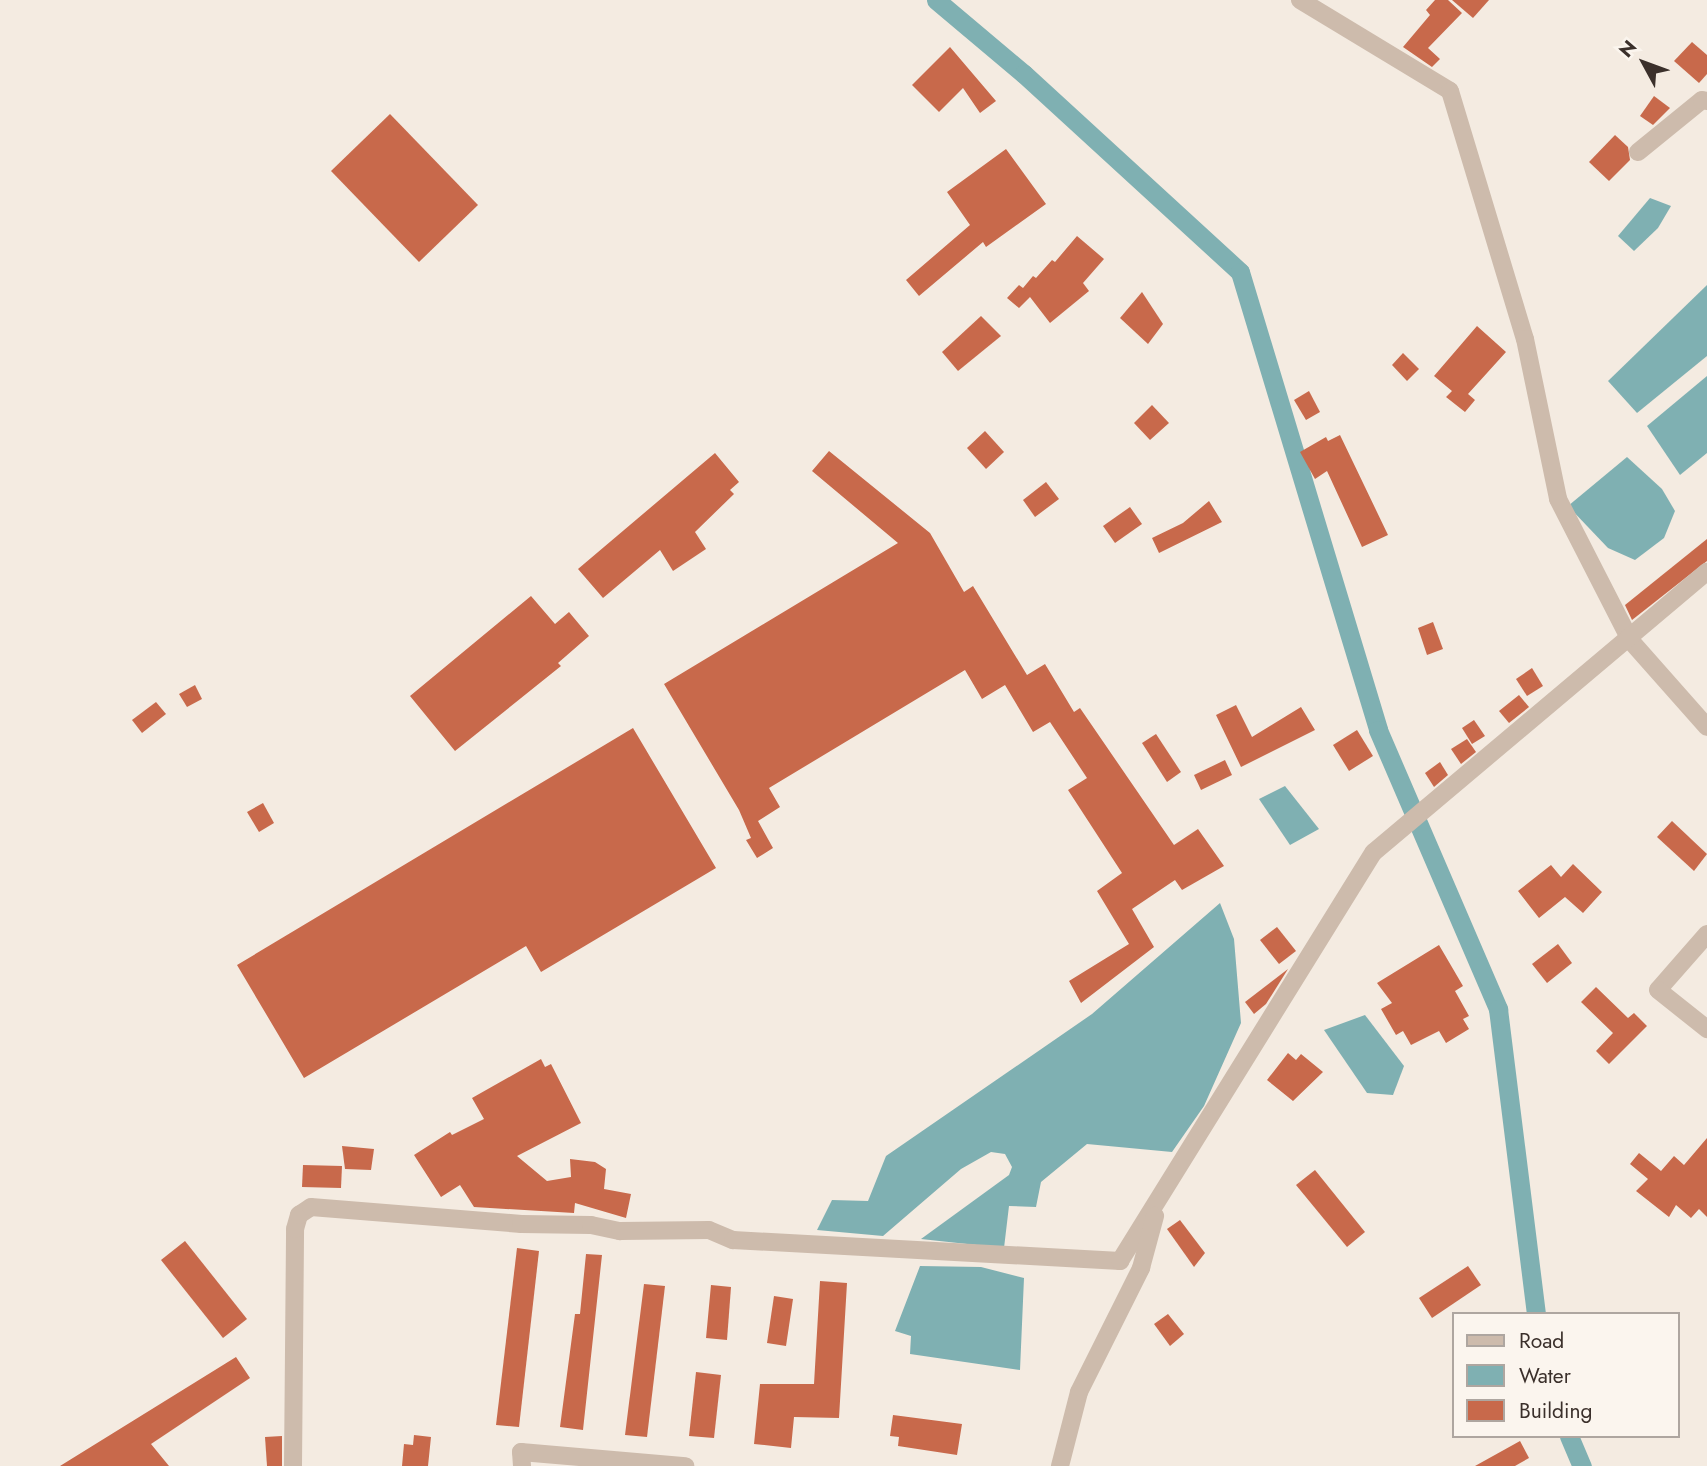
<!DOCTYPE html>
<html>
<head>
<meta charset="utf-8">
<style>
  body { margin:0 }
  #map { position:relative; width:1707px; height:1466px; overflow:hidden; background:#f4ebe1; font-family:Jost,sans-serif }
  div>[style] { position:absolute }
  .water>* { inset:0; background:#7fb0b2 }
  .canal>* { height:19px; margin:-9.5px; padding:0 9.5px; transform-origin:9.5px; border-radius:9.5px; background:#7fb0b2 }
  .building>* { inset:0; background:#c8694b }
  .street>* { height:18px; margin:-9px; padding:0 9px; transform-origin:9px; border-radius:9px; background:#cdbbac }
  span { translate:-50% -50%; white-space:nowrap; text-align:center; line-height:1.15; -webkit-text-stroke:5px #fbf5ee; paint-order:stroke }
  .legend { position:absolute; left:1452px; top:1312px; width:228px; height:126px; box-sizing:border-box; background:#fbf5ee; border:2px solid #aea6a0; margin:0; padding:9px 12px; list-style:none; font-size:21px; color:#3b302b }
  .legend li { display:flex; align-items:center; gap:14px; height:35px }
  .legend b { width:35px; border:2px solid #aea6a0 }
  .north { position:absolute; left:1609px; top:28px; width:70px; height:70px; -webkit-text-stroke:5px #fbf5ee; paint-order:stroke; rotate:311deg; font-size:19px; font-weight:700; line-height:28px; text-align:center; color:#3b302b }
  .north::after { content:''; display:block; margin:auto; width:24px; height:32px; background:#3b302b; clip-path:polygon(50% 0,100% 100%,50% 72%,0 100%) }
</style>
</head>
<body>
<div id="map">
  <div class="water">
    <i style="clip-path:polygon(1650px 198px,1671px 206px,1658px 228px,1634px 251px,1618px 236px)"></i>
    <i style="clip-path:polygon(1707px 285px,1707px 356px,1637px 413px,1608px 381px)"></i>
    <i style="clip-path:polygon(1707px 376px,1707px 453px,1680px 475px,1647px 426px)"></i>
    <i style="clip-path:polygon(1627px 457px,1662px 489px,1675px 511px,1664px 538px,1635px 560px,1608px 548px,1568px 506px)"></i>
    <i style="clip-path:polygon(1285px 786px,1319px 829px,1290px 845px,1259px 799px)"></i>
    <i style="clip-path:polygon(1220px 903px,1234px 939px,1241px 1023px,1204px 1106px,1172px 1152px,1087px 1144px,1041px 1182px,1036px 1207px,1009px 1206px,1004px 1248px,921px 1239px,1009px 1175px,1012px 1167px,1005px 1154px,991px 1152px,961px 1169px,883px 1236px,817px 1230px,832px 1200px,868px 1201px,886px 1156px,1092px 1014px)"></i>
    <i style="clip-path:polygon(1365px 1015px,1404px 1066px,1393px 1095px,1367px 1093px,1324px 1030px)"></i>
    <i style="clip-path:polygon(920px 1266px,981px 1267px,1024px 1278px,1020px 1370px,910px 1354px,911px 1336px,895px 1331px)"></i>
  </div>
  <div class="canal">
    <i style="left:936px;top:0;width:115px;rotate:40.1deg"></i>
    <i style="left:1024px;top:74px;width:293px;rotate:42.5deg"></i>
    <i style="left:1240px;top:272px;width:478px;rotate:73.2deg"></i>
    <i style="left:1378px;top:730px;width:304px;rotate:66.7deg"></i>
    <i style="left:1498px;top:1009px;width:307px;rotate:82.9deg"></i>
    <i style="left:1569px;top:1436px;width:33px;rotate:67deg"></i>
  </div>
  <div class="building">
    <i style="clip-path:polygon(1435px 0,1448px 0,1462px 13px,1428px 48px,1440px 59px,1432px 67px,1403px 47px,1430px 15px,1426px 10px)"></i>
    <i style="clip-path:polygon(1452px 0,1489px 0,1473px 18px)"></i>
    <i style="clip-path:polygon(1692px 42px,1707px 55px,1707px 74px,1699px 83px,1674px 61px)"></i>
    <i style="clip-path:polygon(950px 47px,996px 101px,980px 113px,963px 88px,939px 112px,912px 85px)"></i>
    <i style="clip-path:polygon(1654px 96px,1670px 108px,1653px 125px,1640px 116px)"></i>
    <i style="clip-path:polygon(390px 114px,478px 205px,419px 262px,331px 171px)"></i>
    <i style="clip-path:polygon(1615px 135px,1628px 147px,1630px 160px,1609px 181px,1589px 162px)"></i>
    <i style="clip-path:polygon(1006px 149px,1046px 204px,986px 247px,983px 242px,919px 296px,906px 280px,970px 225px,947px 192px)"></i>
    <i style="clip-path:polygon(1077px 236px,1104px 259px,1083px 283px,1089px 291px,1050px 323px,1030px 297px,1019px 308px,1007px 298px,1019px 285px,1023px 288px,1033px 276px,1036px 278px,1052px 260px,1055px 262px)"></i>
    <i style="clip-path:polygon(1142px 292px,1163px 324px,1148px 344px,1120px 318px)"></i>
    <i style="clip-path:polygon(981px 316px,1001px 336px,958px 371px,942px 352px)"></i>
    <i style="clip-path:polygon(1477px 326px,1506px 352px,1468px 394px,1475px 400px,1465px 412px,1446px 397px,1452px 391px,1434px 376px)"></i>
    <i style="clip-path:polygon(1403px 353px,1419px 369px,1407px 381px,1392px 365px)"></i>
    <i style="clip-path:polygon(1309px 391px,1320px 412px,1306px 420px,1294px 400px)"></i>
    <i style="clip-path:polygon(1152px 405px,1169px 423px,1150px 440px,1134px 423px)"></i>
    <i style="clip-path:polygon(985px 431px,1004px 452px,986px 469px,967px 448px)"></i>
    <i style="clip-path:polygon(1340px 435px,1388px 535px,1362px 547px,1327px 471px,1315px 479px,1300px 452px,1326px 437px,1328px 441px)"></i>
    <i style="clip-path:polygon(829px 451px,930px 533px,964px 592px,973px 586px,1027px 675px,1045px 664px,1074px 712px,1080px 708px,1174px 845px,1198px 829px,1224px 866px,1182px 890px,1175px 880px,1132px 909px,1154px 947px,1081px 1003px,1069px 981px,1129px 944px,1097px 891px,1122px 873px,1068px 790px,1087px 778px,1050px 722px,1033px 732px,1005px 685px,982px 699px,965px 670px,769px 788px,780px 807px,758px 821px,773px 848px,757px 858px,746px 840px,751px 838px,739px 810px,664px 684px,898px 543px,812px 471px)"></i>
    <i style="clip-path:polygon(715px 453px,739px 482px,730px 490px,734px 494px,695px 532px,706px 549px,673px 571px,660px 550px,603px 598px,578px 569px)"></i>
    <i style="clip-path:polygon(1046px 482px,1059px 499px,1035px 517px,1023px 500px)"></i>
    <i style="clip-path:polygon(1209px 501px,1222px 522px,1159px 553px,1152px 538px,1183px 523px)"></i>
    <i style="clip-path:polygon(1130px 507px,1142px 524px,1115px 543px,1103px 526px)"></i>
    <i style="clip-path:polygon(1707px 539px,1707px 561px,1632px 620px,1625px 605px)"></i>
    <i style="clip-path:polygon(531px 596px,555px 624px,569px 612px,589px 636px,558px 663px,561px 666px,455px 751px,410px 696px)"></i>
    <i style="clip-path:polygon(1433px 622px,1443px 649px,1427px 655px,1418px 628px)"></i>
    <i style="clip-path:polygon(1532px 668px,1543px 686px,1527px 696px,1516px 679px)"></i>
    <i style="clip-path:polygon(195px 685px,202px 699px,187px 707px,179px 694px)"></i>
    <i style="clip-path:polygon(1519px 695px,1529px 707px,1509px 723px,1499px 711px)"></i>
    <i style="clip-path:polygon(156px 702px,166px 714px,142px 733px,132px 720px)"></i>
    <i style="clip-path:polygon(1236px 705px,1252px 737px,1301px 707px,1315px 730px,1241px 767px,1216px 715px)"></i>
    <i style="clip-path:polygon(1474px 720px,1485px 736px,1472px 744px,1462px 728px)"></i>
    <i style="clip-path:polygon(633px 728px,716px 868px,541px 972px,526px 946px,304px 1078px,237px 965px)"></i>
    <i style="clip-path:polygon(1357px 730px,1373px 756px,1349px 771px,1333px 745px)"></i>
    <i style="clip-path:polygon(1156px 734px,1181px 772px,1167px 782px,1142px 743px)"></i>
    <i style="clip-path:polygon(1467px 739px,1476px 752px,1461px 764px,1451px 749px)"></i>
    <i style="clip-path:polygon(1225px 760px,1232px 775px,1201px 790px,1194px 775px)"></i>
    <i style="clip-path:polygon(1440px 762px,1448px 775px,1434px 787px,1425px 773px)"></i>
    <i style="clip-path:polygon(263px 803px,274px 823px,259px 832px,247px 812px)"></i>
    <i style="clip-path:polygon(1672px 821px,1707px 854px,1694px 871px,1657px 837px)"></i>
    <i style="clip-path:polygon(1573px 864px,1602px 892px,1583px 913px,1565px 897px,1539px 918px,1518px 891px,1551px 865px,1561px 877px)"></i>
    <i style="clip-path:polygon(1277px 927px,1296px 951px,1279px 964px,1260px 940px)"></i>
    <i style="clip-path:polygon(1558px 944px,1572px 963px,1547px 983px,1532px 964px)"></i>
    <i style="clip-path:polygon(1439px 945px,1463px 986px,1455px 991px,1469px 1016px,1463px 1019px,1469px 1029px,1446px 1043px,1439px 1031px,1411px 1045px,1403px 1031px,1396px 1035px,1381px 1009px,1392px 1003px,1377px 983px)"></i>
    <i style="clip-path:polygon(1288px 969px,1266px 1004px,1254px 1014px,1245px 1002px)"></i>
    <i style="clip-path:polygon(1596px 987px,1628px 1018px,1634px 1013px,1647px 1026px,1609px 1064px,1596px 1051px,1613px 1033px,1581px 1002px)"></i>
    <i style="clip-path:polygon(1288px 1053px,1296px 1060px,1301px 1054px,1323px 1072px,1293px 1101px,1267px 1080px)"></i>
    <i style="clip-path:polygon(541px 1059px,545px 1067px,551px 1064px,581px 1123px,517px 1156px,547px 1181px,571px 1177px,570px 1159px,595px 1162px,606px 1169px,604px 1189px,631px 1194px,626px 1218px,575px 1203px,574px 1213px,474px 1207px,460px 1185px,441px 1197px,414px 1155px,450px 1132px,452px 1135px,484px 1119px,472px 1098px)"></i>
    <i style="clip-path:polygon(1707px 1138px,1707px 1217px,1699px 1209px,1691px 1218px,1676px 1205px,1669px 1217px,1636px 1191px,1648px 1179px,1630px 1164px,1639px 1153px,1661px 1171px,1674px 1156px,1684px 1165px)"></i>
    <i style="clip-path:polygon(342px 1146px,374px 1149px,371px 1170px,345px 1169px)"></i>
    <i style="clip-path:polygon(303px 1165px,342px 1166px,341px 1188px,302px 1187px)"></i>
    <i style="clip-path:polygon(1315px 1170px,1365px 1232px,1347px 1247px,1296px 1185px)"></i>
    <i style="clip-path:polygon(1180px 1220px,1205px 1253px,1194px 1267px,1167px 1229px)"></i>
    <i style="clip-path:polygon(185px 1241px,247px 1319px,223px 1338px,161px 1260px)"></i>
    <i style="clip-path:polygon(517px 1248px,539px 1251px,519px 1427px,496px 1425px)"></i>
    <i style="clip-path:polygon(586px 1254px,602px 1255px,583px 1430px,560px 1427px,575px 1314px,580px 1314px)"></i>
    <i style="clip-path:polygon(1468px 1266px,1481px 1285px,1432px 1318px,1419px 1298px)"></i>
    <i style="clip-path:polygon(820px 1281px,847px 1283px,839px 1418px,794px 1417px,791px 1448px,754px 1444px,760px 1384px,814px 1384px)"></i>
    <i style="clip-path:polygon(644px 1284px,665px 1286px,647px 1437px,625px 1435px)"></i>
    <i style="clip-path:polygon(711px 1285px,731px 1287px,727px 1340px,706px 1338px)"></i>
    <i style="clip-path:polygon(774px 1296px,793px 1299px,786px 1346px,767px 1343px)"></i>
    <i style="clip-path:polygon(1168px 1314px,1184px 1334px,1170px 1346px,1154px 1324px)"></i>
    <i style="clip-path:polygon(236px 1357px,250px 1378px,151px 1444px,169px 1466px,60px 1466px)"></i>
    <i style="clip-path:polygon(696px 1372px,721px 1375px,714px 1438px,689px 1436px)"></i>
    <i style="clip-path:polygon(893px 1415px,962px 1424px,957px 1455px,898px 1446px,899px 1437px,890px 1436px)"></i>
    <i style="clip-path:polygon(414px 1435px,431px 1437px,428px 1466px,402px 1466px,404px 1444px,413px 1445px)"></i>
    <i style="clip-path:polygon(282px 1436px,282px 1466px,267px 1466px,265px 1437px)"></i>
    <i style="clip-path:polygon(1520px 1441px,1529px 1458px,1515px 1466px,1475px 1466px)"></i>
  </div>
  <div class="street">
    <i style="left:1300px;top:0;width:175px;rotate:31.2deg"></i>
    <i style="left:1450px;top:91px;width:259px;rotate:73.2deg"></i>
    <i style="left:1525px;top:339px;width:163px;rotate:78.3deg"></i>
    <i style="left:1558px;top:499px;width:158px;rotate:62.9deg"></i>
    <i style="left:1630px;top:640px;width:116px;rotate:48.5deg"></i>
    <i style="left:1638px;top:152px;width:82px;rotate:-39.1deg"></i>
    <i style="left:1702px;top:100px;width:5px;rotate:11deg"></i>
    <i style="left:1707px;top:934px;width:74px;rotate:131.2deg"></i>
    <i style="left:1658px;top:990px;width:63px;rotate:38.5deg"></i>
    <i style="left:293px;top:1466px;width:237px;rotate:-89.5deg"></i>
    <i style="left:295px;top:1229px;width:15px;rotate:-74deg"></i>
    <i style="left:299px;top:1215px;width:14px;rotate:-34deg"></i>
    <i style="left:311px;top:1207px;width:211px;rotate:4.6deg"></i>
    <i style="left:521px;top:1224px;width:70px;rotate:0.8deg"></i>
    <i style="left:591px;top:1225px;width:30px;rotate:12deg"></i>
    <i style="left:620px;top:1231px;width:89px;rotate:-0.6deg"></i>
    <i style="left:709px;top:1230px;width:26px;rotate:23deg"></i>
    <i style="left:733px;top:1240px;width:388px;rotate:3.1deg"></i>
    <i style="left:1120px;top:1261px;width:481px;rotate:-58.2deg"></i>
    <i style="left:1374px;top:852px;width:435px;rotate:-40.1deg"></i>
    <i style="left:522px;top:1466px;width:14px;rotate:-94deg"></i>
    <i style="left:521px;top:1452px;width:165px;rotate:4.9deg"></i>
    <i style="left:1060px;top:1466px;width:76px;rotate:-75.6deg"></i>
    <i style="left:1079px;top:1392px;width:139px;rotate:-63.4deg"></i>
    <i style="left:1141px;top:1268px;width:54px;rotate:-74.9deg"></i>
  </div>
  <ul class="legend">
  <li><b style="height:9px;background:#cdbbac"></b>Road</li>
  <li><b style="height:19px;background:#7fb0b2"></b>Water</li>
  <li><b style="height:19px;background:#c8694b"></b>Building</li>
  </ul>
  <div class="north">N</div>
</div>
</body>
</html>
